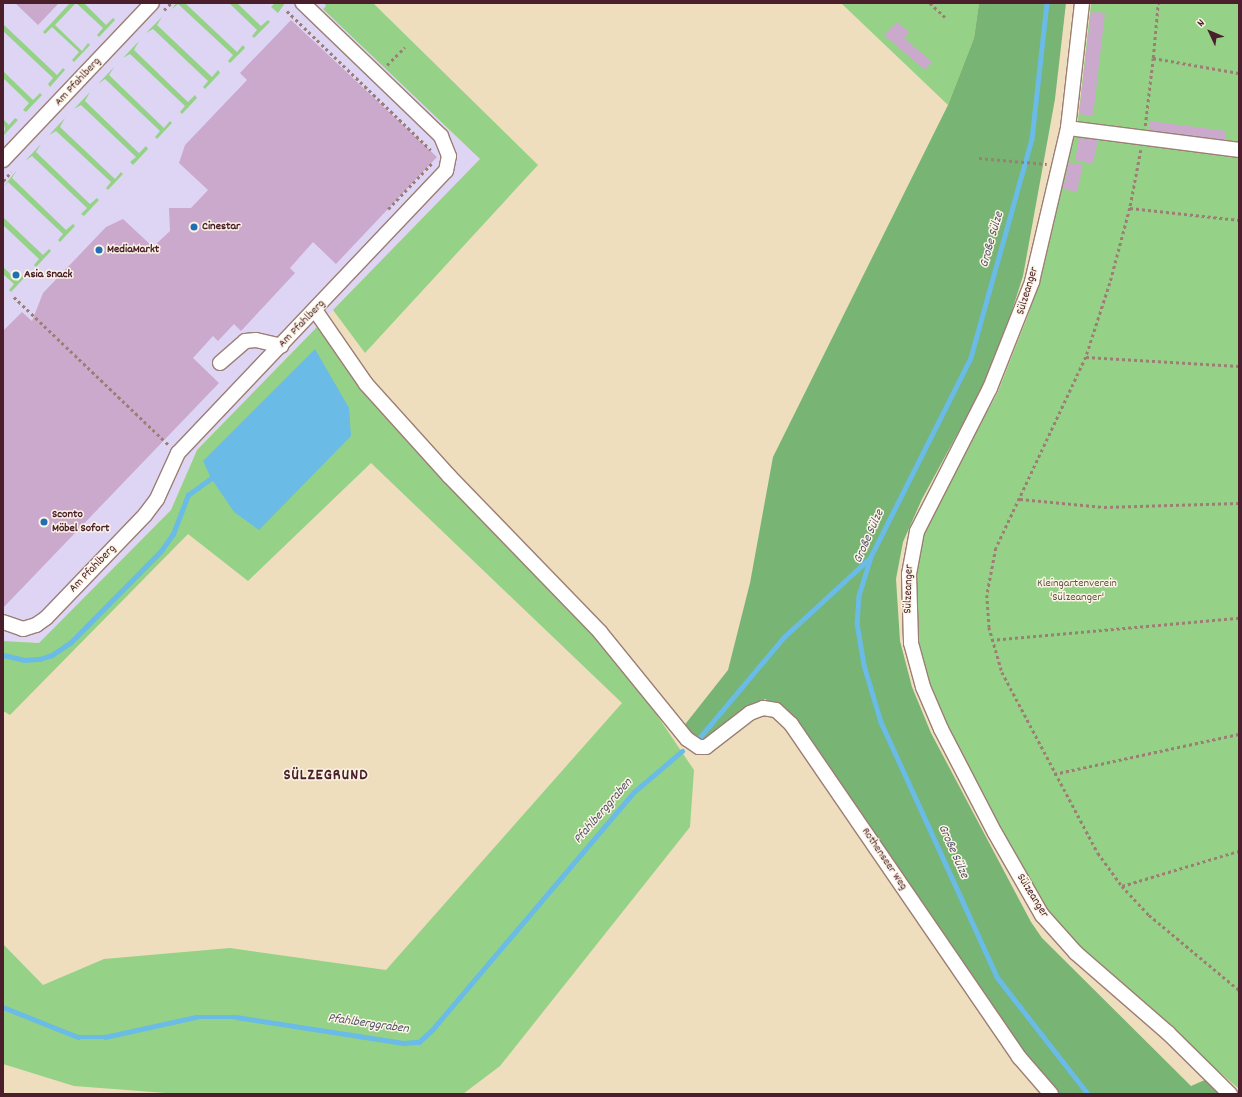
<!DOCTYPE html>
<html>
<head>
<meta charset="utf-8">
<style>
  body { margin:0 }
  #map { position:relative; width:1242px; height:1097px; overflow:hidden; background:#eedebd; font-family:Dekko,sans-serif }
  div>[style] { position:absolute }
  .built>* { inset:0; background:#ded5f5 }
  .green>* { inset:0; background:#95d287 }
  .forest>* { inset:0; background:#78b474 }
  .water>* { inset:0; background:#6abbe5 }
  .stream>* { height:4.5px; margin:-2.25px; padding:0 2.25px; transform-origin:2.25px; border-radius:2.25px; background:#6abbe5 }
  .building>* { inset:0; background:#cba9cd }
  .path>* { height:2.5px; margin-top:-1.25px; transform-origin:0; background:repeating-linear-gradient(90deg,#9c7e74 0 3px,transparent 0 6px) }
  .roads { filter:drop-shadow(1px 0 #9c7e74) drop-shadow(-1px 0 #9c7e74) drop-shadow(0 1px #9c7e74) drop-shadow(0 -1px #9c7e74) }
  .minor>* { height:14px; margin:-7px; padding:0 7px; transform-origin:7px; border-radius:7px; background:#fff }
  .dots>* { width:11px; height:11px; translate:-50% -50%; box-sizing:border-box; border:2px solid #fcf5e5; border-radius:50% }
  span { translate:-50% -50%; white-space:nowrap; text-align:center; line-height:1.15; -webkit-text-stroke:3px #fcf5e5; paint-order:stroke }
  .street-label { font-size:12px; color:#4a1f2b }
  .poi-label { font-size:12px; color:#4a1f2b; font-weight:700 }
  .left { translate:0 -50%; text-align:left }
  .park-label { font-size:12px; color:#605547 }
  .water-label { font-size:13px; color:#55566c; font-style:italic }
  .district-label { font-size:16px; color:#4a1f2b; font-weight:700; letter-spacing:1px }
  .frame { position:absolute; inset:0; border:4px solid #4a1f2b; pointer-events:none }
  .north { position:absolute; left:1190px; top:12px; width:40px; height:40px; -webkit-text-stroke:3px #fcf5e5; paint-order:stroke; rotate:314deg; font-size:11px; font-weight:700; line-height:16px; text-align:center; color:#4a1f2b }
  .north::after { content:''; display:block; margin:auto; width:14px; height:18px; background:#4a1f2b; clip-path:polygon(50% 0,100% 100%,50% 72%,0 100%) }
</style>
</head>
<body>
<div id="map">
  <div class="built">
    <i style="clip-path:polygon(3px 3px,324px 3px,326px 6px,323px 9px,480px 159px,197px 450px,171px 510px,39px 643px,3px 641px)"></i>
  </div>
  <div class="green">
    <i style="clip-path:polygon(70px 3px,76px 3px,55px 25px,82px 51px,88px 43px,90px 45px,74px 62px,72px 60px,79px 52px,52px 27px,45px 34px,43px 32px)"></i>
    <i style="clip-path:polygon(76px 3px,84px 3px,106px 25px,113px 18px,115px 20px,99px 37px,97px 35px,103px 28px)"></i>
    <i style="clip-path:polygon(176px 3px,185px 3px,237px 52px,243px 45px,245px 48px,230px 63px,228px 61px,233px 55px,178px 4px,172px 9px)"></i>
    <i style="clip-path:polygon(229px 3px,237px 3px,261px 26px,268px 20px,270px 22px,254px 38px,252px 36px,257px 30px)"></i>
    <i style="clip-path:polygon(275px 3px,285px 3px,278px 13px,271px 7px)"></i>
    <i style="clip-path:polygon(324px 3px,373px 3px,538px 165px,365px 353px,333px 310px,480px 159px,323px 9px,326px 6px)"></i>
    <i style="clip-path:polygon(841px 3px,979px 3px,974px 38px,948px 105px)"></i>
    <i style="clip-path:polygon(1091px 3px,1239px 3px,1239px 1089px,1079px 950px,1055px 923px,1032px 888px,944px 723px,928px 686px,917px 640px,915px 575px,921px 539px,959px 462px,997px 394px,1029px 313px,1078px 120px)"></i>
    <i style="clip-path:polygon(162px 17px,157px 25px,212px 77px,218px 70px,220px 73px,205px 89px,203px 87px,208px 81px,153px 29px,146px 33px)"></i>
    <i style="clip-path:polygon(3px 24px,57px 75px,63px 68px,65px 70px,50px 87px,48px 84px,53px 78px,3px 31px)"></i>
    <i style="clip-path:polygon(139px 41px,134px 50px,188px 102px,195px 95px,197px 98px,182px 114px,180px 112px,185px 106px,130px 54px,123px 58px)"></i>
    <i style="clip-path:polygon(114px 67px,109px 75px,164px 128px,170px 121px,172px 123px,157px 139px,155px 137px,160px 131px,105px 79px,98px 84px)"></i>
    <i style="clip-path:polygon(3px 71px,33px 100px,40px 93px,42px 95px,26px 112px,23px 110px,29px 103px,3px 78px)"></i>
    <i style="clip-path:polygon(90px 92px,85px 101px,139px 153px,146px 146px,148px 149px,133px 165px,130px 162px,136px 157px,81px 105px,74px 109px)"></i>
    <i style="clip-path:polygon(15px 118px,18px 120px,3px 136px,5px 129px,3px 119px,9px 125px)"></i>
    <i style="clip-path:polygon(65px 118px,60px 127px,115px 179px,121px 172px,123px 174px,108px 190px,106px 188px,111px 182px,56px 131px,49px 135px)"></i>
    <i style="clip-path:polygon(41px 144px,36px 152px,90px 204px,97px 198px,99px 200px,84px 216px,81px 214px,87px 208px,32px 156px,25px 161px)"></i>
    <i style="clip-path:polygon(17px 170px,12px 178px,66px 230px,73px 224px,75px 226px,60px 242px,58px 240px,63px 234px,8px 182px,3px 187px)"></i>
    <i style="clip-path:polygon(3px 217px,43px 255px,49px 249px,51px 251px,36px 267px,34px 265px,39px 259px,3px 225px)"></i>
    <i style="clip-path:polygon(3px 267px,18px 281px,24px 274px,26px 276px,11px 292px,9px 290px,14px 284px,3px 274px)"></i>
    <i style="clip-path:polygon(317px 327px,360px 389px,610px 654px,646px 699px,694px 770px,690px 827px,500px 1066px,463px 1094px,179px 1094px,74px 1086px,3px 1064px,3px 944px,43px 985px,104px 959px,230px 948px,386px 970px,622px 703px,371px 463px,248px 581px,188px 534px,10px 715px,3px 711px,3px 641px,39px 643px,171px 510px,197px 450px)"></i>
  </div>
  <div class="forest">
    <i style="clip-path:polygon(979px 3px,1066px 3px,1055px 99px,1023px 276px,1010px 317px,980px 392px,922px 499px,903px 542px,896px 579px,900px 641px,912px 687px,931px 733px,1031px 922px,1042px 938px,1191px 1086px,1207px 1079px,1219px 1094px,1057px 1094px,1026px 1058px,786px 711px,765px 699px,709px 740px,702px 742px,695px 740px,683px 727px,728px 670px,750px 583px,773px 457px,948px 105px,974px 38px)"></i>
  </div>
  <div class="water">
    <i style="clip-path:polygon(315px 349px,349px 408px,351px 436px,259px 530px,234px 512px,211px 478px,203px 461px)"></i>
  </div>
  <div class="stream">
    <i style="left:1047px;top:3px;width:137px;rotate:96.3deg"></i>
    <i style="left:1032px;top:139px;width:227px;rotate:105.6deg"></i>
    <i style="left:971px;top:358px;width:223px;rotate:116.7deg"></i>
    <i style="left:871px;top:557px;width:41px;rotate:107.1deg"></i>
    <i style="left:859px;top:596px;width:27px;rotate:94deg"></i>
    <i style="left:857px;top:623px;width:43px;rotate:80.5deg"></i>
    <i style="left:864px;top:665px;width:59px;rotate:73.4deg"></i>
    <i style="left:881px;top:722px;width:280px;rotate:65.5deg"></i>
    <i style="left:997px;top:977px;width:148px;rotate:52.1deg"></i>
    <i style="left:3px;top:655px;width:22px;rotate:13deg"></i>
    <i style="left:24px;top:660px;width:16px;rotate:-4deg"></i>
    <i style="left:40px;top:659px;width:13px;rotate:-18deg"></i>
    <i style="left:52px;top:655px;width:22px;rotate:-34deg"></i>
    <i style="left:70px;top:643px;width:129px;rotate:-45.3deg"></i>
    <i style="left:161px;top:551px;width:21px;rotate:-55deg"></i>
    <i style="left:173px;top:534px;width:42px;rotate:-69deg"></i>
    <i style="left:188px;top:495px;width:29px;rotate:-36deg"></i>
    <i style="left:700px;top:737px;width:131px;rotate:-50deg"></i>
    <i style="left:784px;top:637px;width:117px;rotate:-42.6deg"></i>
    <i style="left:3px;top:1007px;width:81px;rotate:21.8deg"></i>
    <i style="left:78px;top:1037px;width:27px"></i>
    <i style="left:105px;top:1037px;width:93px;rotate:-12.4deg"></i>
    <i style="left:196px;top:1017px;width:40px"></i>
    <i style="left:236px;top:1017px;width:169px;rotate:8.8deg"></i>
    <i style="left:403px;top:1043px;width:16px;rotate:-4deg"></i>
    <i style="left:419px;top:1042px;width:18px;rotate:-43deg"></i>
    <i style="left:432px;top:1030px;width:312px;rotate:-49.7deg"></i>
    <i style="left:634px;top:792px;width:63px;rotate:-40.5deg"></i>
  </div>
  <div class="building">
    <i style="clip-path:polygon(15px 3px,59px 3px,38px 25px)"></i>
    <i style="clip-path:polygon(1091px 12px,1105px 13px,1093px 116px,1079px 114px)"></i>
    <i style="clip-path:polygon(291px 20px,437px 157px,336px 264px,313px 242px,290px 268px,295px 273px,241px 331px,234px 324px,218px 341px,213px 336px,193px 358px,219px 383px,3px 608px,3px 331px,22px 312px,32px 321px,43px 293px,106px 227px,123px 219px,153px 247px,170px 231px,169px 208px,191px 208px,208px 190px,179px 163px,185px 145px,247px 80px,240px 73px)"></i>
    <i style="clip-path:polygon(897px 22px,909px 32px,904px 38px,932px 62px,925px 70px,884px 35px)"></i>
    <i style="clip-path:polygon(1150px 121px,1226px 131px,1225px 140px,1149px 130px)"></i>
    <i style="clip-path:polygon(1079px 138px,1098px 140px,1093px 164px,1075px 160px)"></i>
    <i style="clip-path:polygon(1069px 162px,1083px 165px,1077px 192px,1063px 189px)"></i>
  </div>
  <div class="path">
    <i style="left:930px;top:3px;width:21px;rotate:43deg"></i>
    <i style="left:164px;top:10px;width:10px;rotate:-45deg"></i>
    <i style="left:287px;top:11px;width:200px;rotate:44deg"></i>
    <i style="left:1153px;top:58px;width:55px;rotate:-84.8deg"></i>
    <i style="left:387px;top:65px;width:25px;rotate:-45deg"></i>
    <i style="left:1145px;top:126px;width:68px;rotate:-83.3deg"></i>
    <i style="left:1153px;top:58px;width:87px;rotate:9.9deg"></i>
    <i style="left:1141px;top:150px;width:59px;rotate:100.7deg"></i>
    <i style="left:1130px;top:208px;width:78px;rotate:104.9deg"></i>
    <i style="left:1110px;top:283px;width:78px;rotate:108deg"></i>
    <i style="left:1086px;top:357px;width:211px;rotate:115.2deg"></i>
    <i style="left:996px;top:548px;width:48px;rotate:100.8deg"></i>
    <i style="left:987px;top:595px;width:32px;rotate:86deg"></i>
    <i style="left:989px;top:627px;width:47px;rotate:73.9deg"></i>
    <i style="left:1002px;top:672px;width:205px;rotate:62.1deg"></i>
    <i style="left:1098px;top:853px;width:41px;rotate:54deg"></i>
    <i style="left:1122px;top:886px;width:40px;rotate:47deg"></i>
    <i style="left:1149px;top:915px;width:117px;rotate:39.8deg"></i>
    <i style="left:979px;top:158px;width:68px;rotate:5deg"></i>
    <i style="left:3px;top:181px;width:12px;rotate:-48deg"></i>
    <i style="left:1130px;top:208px;width:110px;rotate:6.3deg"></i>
    <i style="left:388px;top:209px;width:65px;rotate:-46.2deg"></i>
    <i style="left:14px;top:297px;width:214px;rotate:43.7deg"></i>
    <i style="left:1086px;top:357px;width:153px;rotate:3.4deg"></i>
    <i style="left:1020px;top:499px;width:84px;rotate:5.4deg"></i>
    <i style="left:1104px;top:507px;width:135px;rotate:-1.7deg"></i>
    <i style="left:991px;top:640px;width:249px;rotate:-5.1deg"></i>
    <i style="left:1054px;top:774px;width:189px;rotate:-12.2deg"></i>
    <i style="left:1122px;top:886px;width:122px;rotate:-16.7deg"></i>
  </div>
  <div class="roads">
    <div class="minor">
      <i style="left:1082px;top:3px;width:126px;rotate:96.4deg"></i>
      <i style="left:1068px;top:128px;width:158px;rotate:103.2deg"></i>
      <i style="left:1032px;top:282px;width:114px;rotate:111.6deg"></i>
      <i style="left:990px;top:388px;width:161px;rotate:117deg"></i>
      <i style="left:917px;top:531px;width:44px;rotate:100.5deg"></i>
      <i style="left:909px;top:574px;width:69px;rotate:88.3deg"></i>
      <i style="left:911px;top:643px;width:46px;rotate:74.7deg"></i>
      <i style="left:923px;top:687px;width:46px;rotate:66.8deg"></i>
      <i style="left:941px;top:729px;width:117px;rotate:62.6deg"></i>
      <i style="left:995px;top:833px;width:95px;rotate:60.2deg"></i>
      <i style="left:1042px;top:915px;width:51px;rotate:48.2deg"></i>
      <i style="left:1076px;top:953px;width:122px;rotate:41deg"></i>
      <i style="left:1168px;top:1033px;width:87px;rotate:44.5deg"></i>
      <i style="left:1068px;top:128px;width:172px;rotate:7.3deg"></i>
      <i style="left:3px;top:160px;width:216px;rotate:-46.5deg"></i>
      <i style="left:315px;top:310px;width:90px;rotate:55.4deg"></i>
      <i style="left:366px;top:384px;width:124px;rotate:47.9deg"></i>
      <i style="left:449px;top:476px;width:217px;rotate:45.9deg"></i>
      <i style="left:600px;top:632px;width:138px;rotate:50.9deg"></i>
      <i style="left:687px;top:739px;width:14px;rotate:34deg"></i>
      <i style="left:699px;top:747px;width:7px"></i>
      <i style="left:706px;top:747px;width:56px;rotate:-37.7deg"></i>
      <i style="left:750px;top:713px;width:14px;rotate:-21deg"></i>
      <i style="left:763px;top:708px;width:13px;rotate:9deg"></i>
      <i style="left:776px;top:710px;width:21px;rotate:43deg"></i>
      <i style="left:791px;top:724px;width:404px;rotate:55.6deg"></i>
      <i style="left:1019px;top:1057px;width:49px;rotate:49.1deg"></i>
      <i style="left:220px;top:363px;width:33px;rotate:-41deg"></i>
      <i style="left:245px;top:341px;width:11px;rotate:-5deg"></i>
      <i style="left:256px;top:340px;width:26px;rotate:13deg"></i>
      <i style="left:3px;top:622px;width:21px;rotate:19deg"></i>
      <i style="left:23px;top:629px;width:14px;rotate:-17deg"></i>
      <i style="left:36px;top:625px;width:12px;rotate:-35deg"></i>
      <i style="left:46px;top:618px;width:143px;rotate:-46.1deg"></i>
      <i style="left:145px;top:515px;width:20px;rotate:-53deg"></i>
      <i style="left:157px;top:499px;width:51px;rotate:-65.5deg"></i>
      <i style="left:178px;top:453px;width:389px;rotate:-46.5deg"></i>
      <i style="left:446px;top:171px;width:15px;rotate:-79deg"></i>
      <i style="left:449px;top:156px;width:22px;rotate:-112deg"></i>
      <i style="left:441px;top:136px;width:192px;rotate:-136.1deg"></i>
    </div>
  </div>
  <div class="dots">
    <i style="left:194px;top:227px;background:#1f6fb2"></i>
    <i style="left:99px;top:250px;background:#1f6fb2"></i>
    <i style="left:16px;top:275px;background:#1f6fb2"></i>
    <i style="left:44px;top:522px;background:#1f6fb2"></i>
  </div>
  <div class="street-label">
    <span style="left:78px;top:82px;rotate:-47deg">Am Pfahlberg</span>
    <span style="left:1028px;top:291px;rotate:-73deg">Sülzeanger</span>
    <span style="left:302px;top:324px;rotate:-46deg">Am Pfahlberg</span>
    <span style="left:93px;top:569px;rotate:-46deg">Am Pfahlberg</span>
    <span style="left:909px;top:589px;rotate:-88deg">Sülzeanger</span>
    <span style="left:884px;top:859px;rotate:56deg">Rothenseer Weg</span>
    <span style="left:1032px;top:896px;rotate:58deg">Sülzeanger</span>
  </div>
  <div class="poi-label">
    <span class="left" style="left:202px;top:227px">Cinestar</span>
    <span class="left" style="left:107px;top:250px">MediaMarkt</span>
    <span class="left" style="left:24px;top:275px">Asia Snack</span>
    <span class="left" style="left:52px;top:522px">Sconto<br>Möbel Sofort</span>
  </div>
  <div class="park-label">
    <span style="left:1077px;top:591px">Kleingartenverein<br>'Sülzeanger'</span>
  </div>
  <div class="water-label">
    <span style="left:993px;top:240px;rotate:-74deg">Große Sülze</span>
    <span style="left:870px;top:537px;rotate:-66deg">Große Sülze</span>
    <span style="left:604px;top:812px;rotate:-49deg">Pfahlberggraben</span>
    <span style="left:952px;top:852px;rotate:66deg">Große Sülze</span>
    <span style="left:368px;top:1025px;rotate:8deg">Pfahlberggraben</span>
  </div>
  <div class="district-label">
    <span style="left:326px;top:776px">SÜLZEGRUND</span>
  </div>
  <div class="frame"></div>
  <div class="north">N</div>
</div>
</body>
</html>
